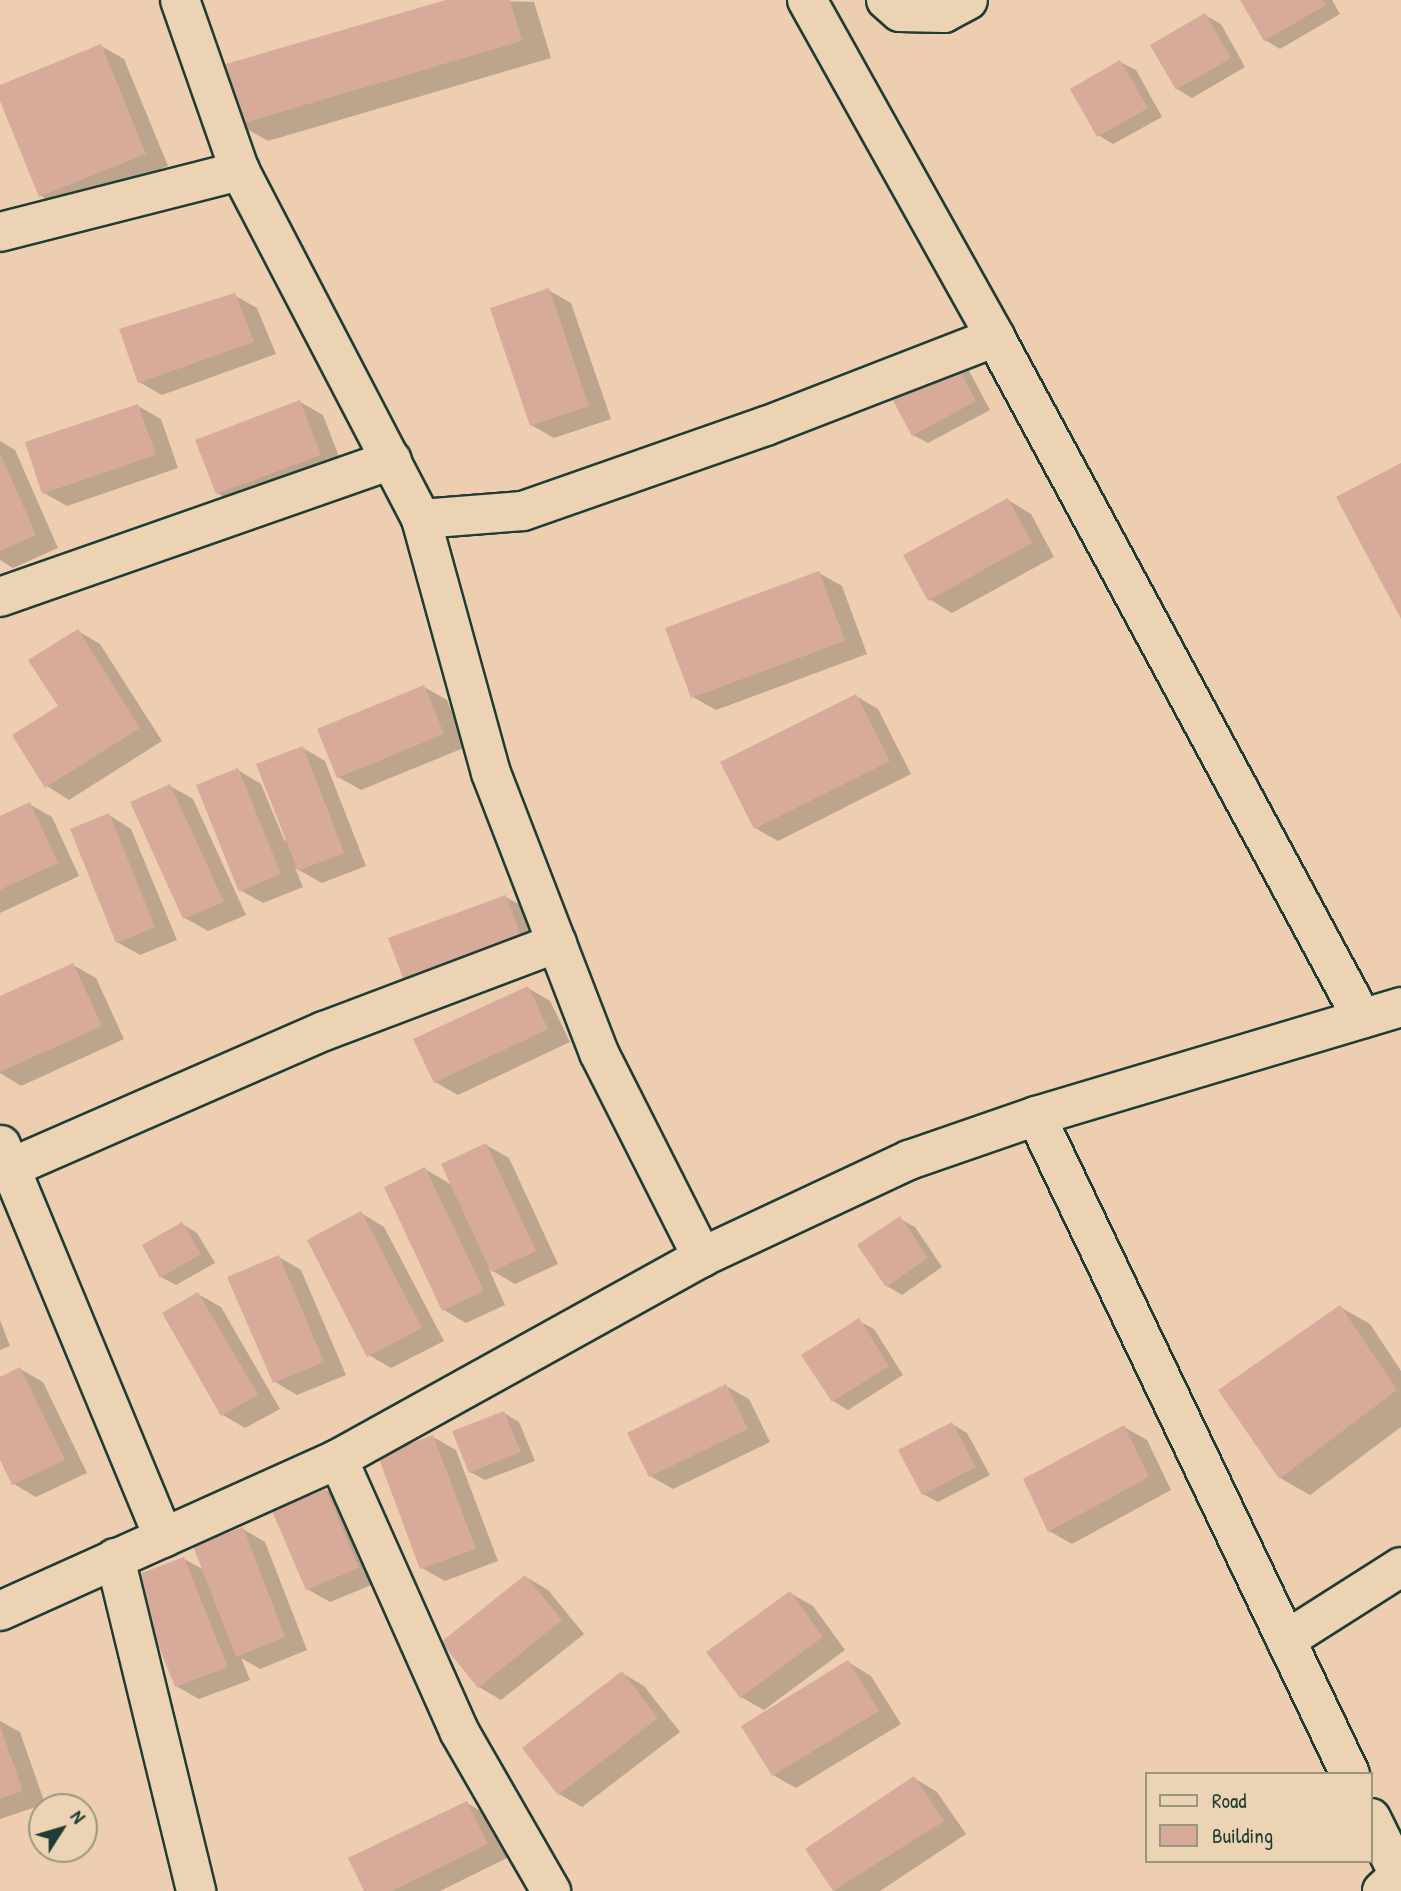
<!DOCTYPE html>
<html>
<head>
<meta charset="utf-8">
<style>
  body { margin:0 }
  #map { position:relative; width:1401px; height:1891px; overflow:hidden; background:#edceb1; font-family:"Patrick Hand",sans-serif }
  div>[style] { position:absolute }
  .shadow>* { inset:0; background:#0003 }
  .building>* { inset:0; background:#d8aa99 }
  .roads { filter:drop-shadow(2px 0 #1f3d34) drop-shadow(-2px 0 #1f3d34) drop-shadow(0 2px #1f3d34) drop-shadow(0 -2px #1f3d34) }
  .minor>* { height:38px; margin:-19px; padding:0 19px; transform-origin:19px; border-radius:19px; background:#ecd3b4 }
  .highway>* { height:38px; margin:-19px; padding:0 19px; transform-origin:19px; border-radius:19px; background:#ecd3b4 }
  span { translate:-50% -50%; white-space:nowrap; text-align:center; line-height:1.15; -webkit-text-stroke:6px #ecd3b4; paint-order:stroke }
  .legend { position:absolute; left:1145px; top:1772px; width:228px; height:91px; box-sizing:border-box; background:#ecd3b4; border:2px solid #9a9781; margin:0; padding:9px 12px; list-style:none; font-size:21px; color:#1f3d34 }
  .legend li { display:flex; align-items:center; gap:14px; height:35px }
  .legend b { width:35px; border:2px solid #9a9781 }
  .north { position:absolute; left:28px; top:1793px; width:70px; height:70px; box-sizing:border-box; background:#ecd3b4; border:2px solid #9a9781; border-radius:50%; rotate:53deg; font-size:19px; font-weight:700; line-height:28px; text-align:center; color:#1f3d34 }
  .north::after { content:''; display:block; margin:auto; width:24px; height:32px; background:#1f3d34; clip-path:polygon(50% 0,100% 100%,50% 72%,0 100%) }
</style>
</head>
<body>
<div id="map">
  <div class="shadow">
    <i style="clip-path:polygon(452px 0,534px 2px,551px 58px,268px 141px,238px 124px)"></i>
    <i style="clip-path:polygon(1242px 0,1332px 0,1340px 14px,1280px 49px,1265px 40px)"></i>
    <i style="clip-path:polygon(1205px 15px,1221px 24px,1245px 67px,1192px 98px,1177px 89px)"></i>
    <i style="clip-path:polygon(101px 46px,124px 59px,168px 166px,64px 209px,41px 196px,0 87px)"></i>
    <i style="clip-path:polygon(1120px 62px,1136px 70px,1162px 117px,1113px 144px,1098px 135px)"></i>
    <i style="clip-path:polygon(548px 290px,571px 303px,611px 419px,554px 438px,531px 425px)"></i>
    <i style="clip-path:polygon(234px 295px,257px 308px,276px 354px,162px 395px,139px 382px)"></i>
    <i style="clip-path:polygon(952px 358px,967px 367px,990px 410px,928px 443px,913px 435px)"></i>
    <i style="clip-path:polygon(300px 402px,323px 415px,343px 467px,240px 506px,217px 493px)"></i>
    <i style="clip-path:polygon(138px 406px,161px 419px,178px 468px,67px 506px,44px 493px)"></i>
    <i style="clip-path:polygon(0 441px,15px 450px,58px 548px,13px 568px,0 560px)"></i>
    <i style="clip-path:polygon(1008px 500px,1031px 514px,1054px 557px,952px 613px,929px 599px)"></i>
    <i style="clip-path:polygon(819px 573px,842px 586px,867px 654px,716px 710px,693px 697px)"></i>
    <i style="clip-path:polygon(78px 631px,100px 644px,162px 741px,69px 800px,47px 786px)"></i>
    <i style="clip-path:polygon(424px 687px,447px 700px,466px 747px,361px 790px,338px 777px)"></i>
    <i style="clip-path:polygon(856px 696px,878px 709px,911px 774px,778px 841px,755px 828px)"></i>
    <i style="clip-path:polygon(303px 748px,325px 761px,366px 866px,322px 883px,295px 868px,303px 887px,263px 903px,240px 890px,238px 770px,261px 784px,285px 842px)"></i>
    <i style="clip-path:polygon(170px 786px,193px 799px,246px 915px,208px 931px,185px 918px)"></i>
    <i style="clip-path:polygon(29px 804px,52px 817px,79px 876px,0 913px,0 818px)"></i>
    <i style="clip-path:polygon(109px 815px,131px 829px,177px 940px,140px 955px,117px 942px)"></i>
    <i style="clip-path:polygon(506px 897px,529px 910px,547px 960px,431px 1001px)"></i>
    <i style="clip-path:polygon(73px 965px,96px 978px,124px 1039px,21px 1086px,0 1073px,0 998px)"></i>
    <i style="clip-path:polygon(528px 988px,550px 1001px,570px 1042px,458px 1095px,435px 1082px)"></i>
    <i style="clip-path:polygon(486px 1145px,509px 1158px,558px 1264px,515px 1284px,489px 1269px,505px 1305px,466px 1323px,444px 1310px,425px 1169px,452px 1185px)"></i>
    <i style="clip-path:polygon(361px 1213px,384px 1227px,444px 1341px,391px 1368px,369px 1355px)"></i>
    <i style="clip-path:polygon(900px 1219px,915px 1227px,942px 1267px,902px 1295px,887px 1286px)"></i>
    <i style="clip-path:polygon(182px 1224px,197px 1233px,215px 1263px,176px 1285px,161px 1277px)"></i>
    <i style="clip-path:polygon(279px 1257px,301px 1270px,346px 1375px,297px 1395px,275px 1382px)"></i>
    <i style="clip-path:polygon(198px 1294px,221px 1307px,280px 1409px,245px 1428px,223px 1415px,164px 1313px)"></i>
    <i style="clip-path:polygon(1340px 1307px,1370px 1324px,1401px 1371px,1401px 1427px,1310px 1495px,1280px 1478px,1221px 1390px)"></i>
    <i style="clip-path:polygon(0 1320px,10px 1346px,0 1350px)"></i>
    <i style="clip-path:polygon(859px 1321px,874px 1329px,903px 1375px,848px 1410px,833px 1401px)"></i>
    <i style="clip-path:polygon(20px 1369px,43px 1382px,87px 1473px,36px 1497px,14px 1484px,0 1456px,0 1379px)"></i>
    <i style="clip-path:polygon(726px 1386px,749px 1399px,770px 1442px,673px 1489px,650px 1476px)"></i>
    <i style="clip-path:polygon(504px 1413px,519px 1422px,535px 1461px,485px 1480px,470px 1472px)"></i>
    <i style="clip-path:polygon(952px 1424px,967px 1433px,990px 1475px,938px 1502px,923px 1494px)"></i>
    <i style="clip-path:polygon(1124px 1427px,1147px 1440px,1171px 1490px,1072px 1544px,1049px 1531px)"></i>
    <i style="clip-path:polygon(433px 1437px,456px 1450px,498px 1561px,445px 1581px,422px 1568px)"></i>
    <i style="clip-path:polygon(326px 1490px,349px 1504px,381px 1581px,330px 1602px,307px 1589px)"></i>
    <i style="clip-path:polygon(243px 1529px,265px 1542px,307px 1650px,260px 1669px,241px 1658px,250px 1680px,199px 1699px,176px 1686px,184px 1559px,204px 1570px)"></i>
    <i style="clip-path:polygon(526px 1577px,548px 1590px,584px 1634px,501px 1700px,479px 1687px)"></i>
    <i style="clip-path:polygon(790px 1593px,813px 1606px,845px 1650px,764px 1710px,741px 1697px)"></i>
    <i style="clip-path:polygon(848px 1662px,871px 1676px,901px 1724px,796px 1788px,773px 1775px)"></i>
    <i style="clip-path:polygon(622px 1673px,644px 1686px,680px 1732px,582px 1807px,559px 1794px)"></i>
    <i style="clip-path:polygon(0 1721px,20px 1732px,45px 1804px,0 1819px)"></i>
    <i style="clip-path:polygon(914px 1778px,937px 1792px,966px 1834px,880px 1891px,835px 1891px,808px 1850px)"></i>
    <i style="clip-path:polygon(467px 1803px,489px 1816px,509px 1857px,440px 1891px,366px 1891px)"></i>
  </div>
  <div class="building">
    <i style="clip-path:polygon(446px 0,510px 0,522px 41px,237px 125px,219px 66px)"></i>
    <i style="clip-path:polygon(1240px 0,1323px 0,1326px 5px,1264px 41px)"></i>
    <i style="clip-path:polygon(1205px 13px,1231px 58px,1176px 90px,1150px 45px)"></i>
    <i style="clip-path:polygon(101px 44px,146px 154px,39px 197px,0 101px,0 85px)"></i>
    <i style="clip-path:polygon(1120px 60px,1148px 108px,1097px 137px,1070px 89px)"></i>
    <i style="clip-path:polygon(549px 288px,589px 406px,530px 426px,490px 308px)"></i>
    <i style="clip-path:polygon(235px 293px,254px 342px,138px 383px,119px 329px)"></i>
    <i style="clip-path:polygon(952px 356px,976px 401px,912px 436px,888px 391px)"></i>
    <i style="clip-path:polygon(300px 400px,321px 455px,216px 494px,195px 440px)"></i>
    <i style="clip-path:polygon(138px 404px,156px 455px,42px 494px,25px 442px)"></i>
    <i style="clip-path:polygon(0 453px,36px 535px,0 551px)"></i>
    <i style="clip-path:polygon(1401px 463px,1401px 619px,1336px 497px)"></i>
    <i style="clip-path:polygon(1008px 498px,1032px 543px,928px 601px,903px 555px)"></i>
    <i style="clip-path:polygon(819px 571px,845px 641px,691px 698px,665px 628px)"></i>
    <i style="clip-path:polygon(78px 629px,140px 728px,45px 788px,12px 735px,58px 706px,28px 660px)"></i>
    <i style="clip-path:polygon(424px 685px,444px 734px,337px 778px,317px 729px)"></i>
    <i style="clip-path:polygon(856px 694px,890px 761px,754px 829px,720px 762px)"></i>
    <i style="clip-path:polygon(303px 746px,344px 853px,298px 871px,256px 764px)"></i>
    <i style="clip-path:polygon(238px 768px,281px 874px,239px 892px,196px 785px)"></i>
    <i style="clip-path:polygon(170px 784px,224px 902px,183px 919px,130px 802px)"></i>
    <i style="clip-path:polygon(30px 802px,58px 863px,0 890px,0 816px)"></i>
    <i style="clip-path:polygon(109px 813px,155px 927px,116px 943px,70px 829px)"></i>
    <i style="clip-path:polygon(506px 895px,525px 947px,407px 989px,388px 938px)"></i>
    <i style="clip-path:polygon(73px 963px,102px 1026px,0 1072px,0 996px)"></i>
    <i style="clip-path:polygon(528px 986px,548px 1029px,434px 1083px,413px 1039px)"></i>
    <i style="clip-path:polygon(486px 1143px,536px 1251px,491px 1272px,441px 1164px)"></i>
    <i style="clip-path:polygon(425px 1167px,484px 1291px,442px 1311px,384px 1187px)"></i>
    <i style="clip-path:polygon(361px 1211px,422px 1328px,367px 1357px,307px 1240px)"></i>
    <i style="clip-path:polygon(900px 1216px,928px 1258px,886px 1287px,857px 1245px)"></i>
    <i style="clip-path:polygon(182px 1222px,201px 1254px,160px 1278px,142px 1245px)"></i>
    <i style="clip-path:polygon(279px 1255px,324px 1362px,273px 1383px,227px 1277px)"></i>
    <i style="clip-path:polygon(198px 1292px,258px 1395px,221px 1416px,162px 1313px)"></i>
    <i style="clip-path:polygon(1340px 1305px,1397px 1390px,1279px 1479px,1218px 1390px)"></i>
    <i style="clip-path:polygon(859px 1318px,889px 1366px,832px 1402px,801px 1355px)"></i>
    <i style="clip-path:polygon(20px 1367px,65px 1460px,12px 1485px,0 1460px,0 1377px)"></i>
    <i style="clip-path:polygon(726px 1384px,748px 1429px,649px 1477px,627px 1433px)"></i>
    <i style="clip-path:polygon(504px 1411px,521px 1452px,469px 1473px,452px 1431px)"></i>
    <i style="clip-path:polygon(952px 1422px,976px 1467px,922px 1495px,898px 1450px)"></i>
    <i style="clip-path:polygon(1124px 1425px,1149px 1477px,1048px 1532px,1023px 1479px)"></i>
    <i style="clip-path:polygon(433px 1435px,476px 1549px,420px 1569px,378px 1456px)"></i>
    <i style="clip-path:polygon(326px 1489px,359px 1568px,306px 1590px,272px 1511px)"></i>
    <i style="clip-path:polygon(243px 1527px,285px 1637px,236px 1657px,193px 1546px)"></i>
    <i style="clip-path:polygon(184px 1557px,228px 1667px,175px 1687px,131px 1577px)"></i>
    <i style="clip-path:polygon(525px 1575px,562px 1620px,478px 1688px,441px 1642px)"></i>
    <i style="clip-path:polygon(790px 1591px,823px 1637px,740px 1698px,706px 1652px)"></i>
    <i style="clip-path:polygon(848px 1660px,879px 1711px,772px 1776px,741px 1726px)"></i>
    <i style="clip-path:polygon(622px 1671px,658px 1718px,558px 1795px,522px 1748px)"></i>
    <i style="clip-path:polygon(0 1726px,23px 1791px,0 1799px)"></i>
    <i style="clip-path:polygon(914px 1776px,944px 1821px,833px 1891px,805px 1849px)"></i>
    <i style="clip-path:polygon(467px 1801px,488px 1844px,392px 1891px,364px 1891px,348px 1858px)"></i>
  </div>
  <div class="roads">
    <div class="minor">
      <i style="left:180px;top:0;width:181px;rotate:70.7deg"></i>
      <i style="left:240px;top:171px;width:392px;rotate:62.5deg"></i>
      <i style="left:421px;top:519px;width:263px;rotate:74.6deg"></i>
      <i style="left:491px;top:773px;width:300px;rotate:68.9deg"></i>
      <i style="left:599px;top:1053px;width:229px;rotate:63.2deg"></i>
      <i style="left:807px;top:0;width:386px;rotate:60.8deg"></i>
      <i style="left:995px;top:337px;width:774px;rotate:61.68deg"></i>
      <i style="left:886px;top:0;width:18px;rotate:41deg"></i>
      <i style="left:900px;top:12px;width:44px;rotate:1.3deg"></i>
      <i style="left:944px;top:13px;width:27px;rotate:-28deg"></i>
      <i style="left:0;top:232px;width:248px;rotate:-14.3deg"></i>
      <i style="left:421px;top:519px;width:102px;rotate:-4.5deg"></i>
      <i style="left:523px;top:511px;width:257px;rotate:-19.3deg"></i>
      <i style="left:766px;top:426px;width:246px;rotate:-21.2deg"></i>
      <i style="left:0;top:597px;width:415px;rotate:-19.3deg"></i>
      <i style="left:1036px;top:1116px;width:729px;rotate:64.49deg"></i>
      <i style="left:1px;top:1145px;width:425px;rotate:67.5deg"></i>
      <i style="left:10px;top:1168px;width:343px;rotate:-23.6deg"></i>
      <i style="left:324px;top:1031px;width:249px;rotate:-20.7deg"></i>
      <i style="left:338px;top:1459px;width:298px;rotate:66deg"></i>
      <i style="left:459px;top:1731px;width:185px;rotate:60.1deg"></i>
      <i style="left:115px;top:1558px;width:343px;rotate:76.3deg"></i>
      <i style="left:0;top:1611px;width:371px;rotate:-24.2deg"></i>
      <i style="left:338px;top:1459px;width:416px;rotate:-29deg"></i>
      <i style="left:702px;top:1257px;width:229px;rotate:-25.1deg"></i>
      <i style="left:909px;top:1160px;width:134px;rotate:-19.1deg"></i>
      <i style="left:1036px;top:1116px;width:381px;rotate:-16.6deg"></i>
      <i style="left:1286px;top:1640px;width:136px;rotate:-32.4deg"></i>
      <i style="left:1371px;top:1818px;width:64px;rotate:63.8deg"></i>
    </div>
    <div class="highway">
      <i style="left:1382px;top:1891px;width:26px;rotate:-43deg"></i>
    </div>
  </div>
  <ul class="legend">
  <li><b style="height:9px;background:#ecd3b4"></b>Road</li>
  <li><b style="height:19px;background:#d8aa99"></b>Building</li>
  </ul>
  <div class="north">N</div>
</div>
</body>
</html>
